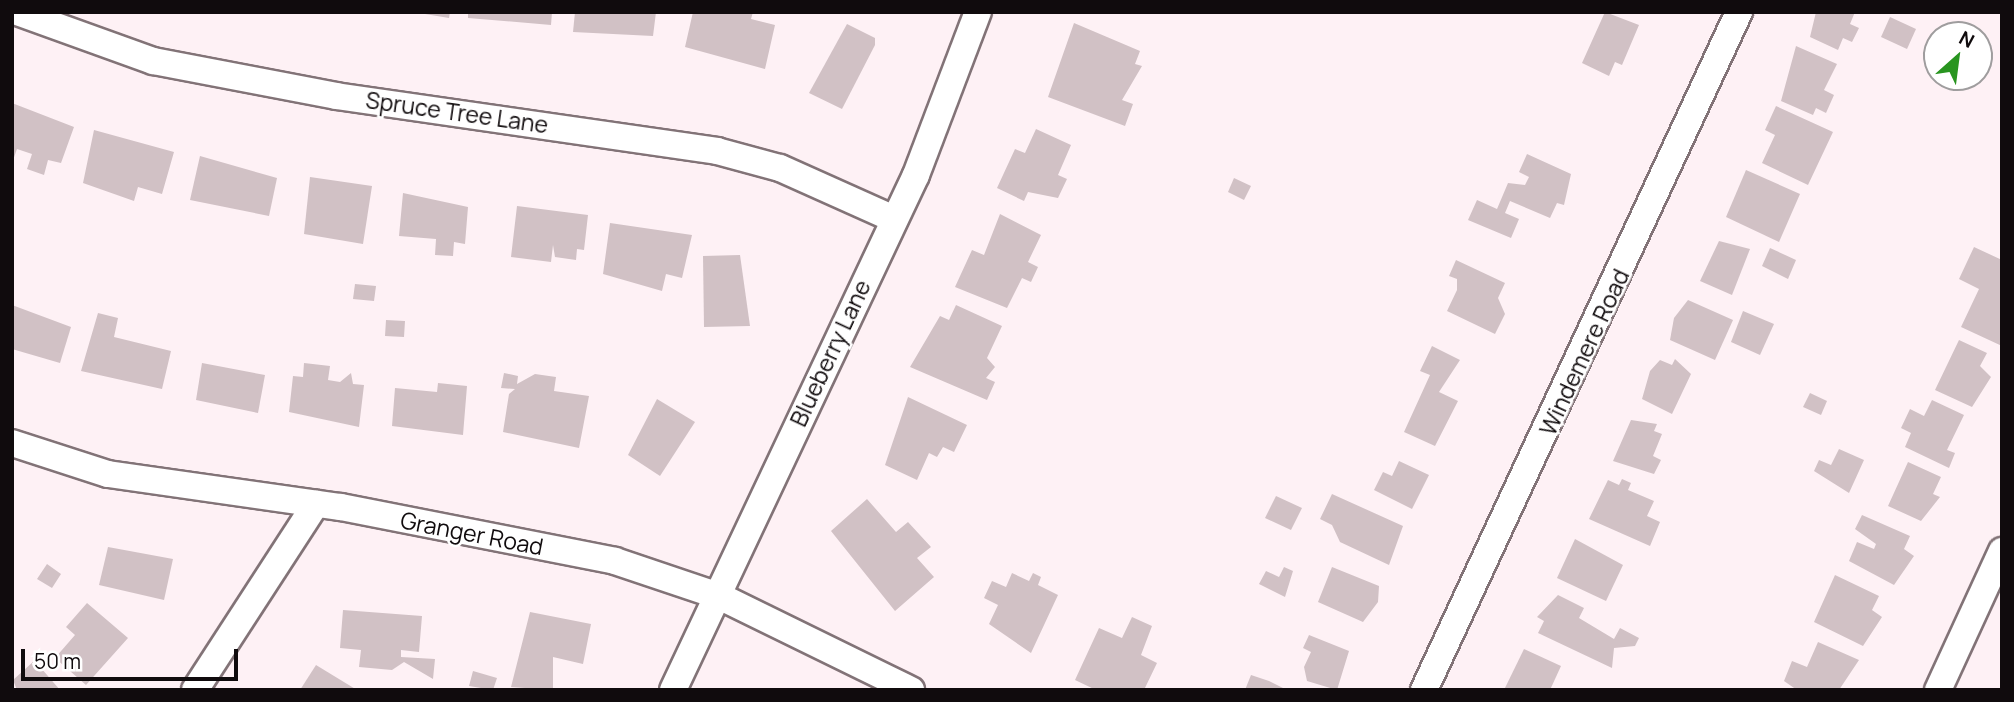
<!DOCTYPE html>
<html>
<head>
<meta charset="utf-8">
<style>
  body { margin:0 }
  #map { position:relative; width:2014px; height:702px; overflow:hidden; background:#fef1f5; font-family:Manrope,sans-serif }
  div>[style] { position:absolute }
  .building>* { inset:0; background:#d1c1c5 }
  .roads { filter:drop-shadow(2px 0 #827377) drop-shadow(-2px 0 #827377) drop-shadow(0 2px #827377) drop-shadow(0 -2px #827377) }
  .street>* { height:26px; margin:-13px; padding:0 13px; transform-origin:13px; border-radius:13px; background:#fff }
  span { translate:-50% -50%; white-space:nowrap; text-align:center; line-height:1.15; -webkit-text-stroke:5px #fff; paint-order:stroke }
  .street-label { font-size:23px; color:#100b0d }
  .frame { position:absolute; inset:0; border:14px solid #100b0d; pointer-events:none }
  .north { position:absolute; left:1923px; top:21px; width:70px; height:70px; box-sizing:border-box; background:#fff; border:2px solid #9f9d9e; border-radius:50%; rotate:28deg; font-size:19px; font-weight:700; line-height:28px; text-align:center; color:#100b0d }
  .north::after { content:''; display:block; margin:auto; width:24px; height:32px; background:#299520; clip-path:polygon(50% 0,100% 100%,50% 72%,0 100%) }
  .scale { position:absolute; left:21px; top:649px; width:217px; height:32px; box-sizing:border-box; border:4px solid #100b0d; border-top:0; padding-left:9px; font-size:21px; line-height:24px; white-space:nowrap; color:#100b0d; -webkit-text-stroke:5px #fff; paint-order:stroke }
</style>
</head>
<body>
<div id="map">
  <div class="building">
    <i style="clip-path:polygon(413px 12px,450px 12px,449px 18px)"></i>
    <i style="clip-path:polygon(468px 12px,552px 12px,551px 25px,468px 18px)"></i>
    <i style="clip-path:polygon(575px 12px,656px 12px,653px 36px,573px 32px)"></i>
    <i style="clip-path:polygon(693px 12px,753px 12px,751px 19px,775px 25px,765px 69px,685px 47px)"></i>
    <i style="clip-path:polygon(1605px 12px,1639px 25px,1622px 65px,1615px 62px,1609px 76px,1582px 63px)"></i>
    <i style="clip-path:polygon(1816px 12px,1855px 12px,1850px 24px,1859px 28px,1852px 42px,1843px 38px,1838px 50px,1810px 37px)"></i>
    <i style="clip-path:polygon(1890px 17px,1916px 29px,1907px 49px,1881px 37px)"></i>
    <i style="clip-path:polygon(1074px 23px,1140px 51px,1135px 64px,1142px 66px,1122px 100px,1133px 104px,1125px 126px,1048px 97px)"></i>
    <i style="clip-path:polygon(847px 24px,875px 38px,875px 45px,842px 109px,809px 93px)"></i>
    <i style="clip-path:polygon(1796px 46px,1837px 64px,1824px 90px,1834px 95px,1826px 113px,1816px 108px,1813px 115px,1781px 101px)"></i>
    <i style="clip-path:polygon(12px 103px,74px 127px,61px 163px,48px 160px,44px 175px,27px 169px,32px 154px,17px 149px,12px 163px)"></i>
    <i style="clip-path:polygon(1776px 106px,1833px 132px,1808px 185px,1762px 163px,1775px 135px,1765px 130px)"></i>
    <i style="clip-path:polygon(1036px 129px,1071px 145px,1058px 175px,1067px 179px,1058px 198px,1028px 192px,1024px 201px,997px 188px,1015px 149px,1025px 153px)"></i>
    <i style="clip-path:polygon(94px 130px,174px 152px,162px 194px,138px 187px,134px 201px,83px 183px)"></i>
    <i style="clip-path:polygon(1527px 154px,1571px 174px,1564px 205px,1557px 203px,1550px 218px,1510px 201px,1505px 213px,1519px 219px,1511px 238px,1468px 220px,1477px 200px,1497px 209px,1508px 183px,1525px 185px,1529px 177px,1519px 172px)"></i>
    <i style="clip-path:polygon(200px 156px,277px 178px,269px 216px,190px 200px)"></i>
    <i style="clip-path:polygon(1746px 170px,1800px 194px,1779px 242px,1726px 217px)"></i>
    <i style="clip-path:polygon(310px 177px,372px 186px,363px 244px,304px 234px)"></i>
    <i style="clip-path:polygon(1234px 178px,1251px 186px,1244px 200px,1228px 192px)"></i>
    <i style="clip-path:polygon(403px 193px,468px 207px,465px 244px,454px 242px,453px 256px,435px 255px,436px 239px,399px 236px)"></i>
    <i style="clip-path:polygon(517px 206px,588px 215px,584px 250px,577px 249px,576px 260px,555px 257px,553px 245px,551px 262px,511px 257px)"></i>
    <i style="clip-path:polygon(1000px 214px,1041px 235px,1028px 262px,1038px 267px,1031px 282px,1022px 278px,1007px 308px,955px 287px,972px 250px,984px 255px)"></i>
    <i style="clip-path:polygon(610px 223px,692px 235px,682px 278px,666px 274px,662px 291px,603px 274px)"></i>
    <i style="clip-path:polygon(1719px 241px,1750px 249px,1732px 295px,1700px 281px)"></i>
    <i style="clip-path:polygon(1974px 247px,2002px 260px,2002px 346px,1961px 327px,1979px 289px,1959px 279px)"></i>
    <i style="clip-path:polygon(1770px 248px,1796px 260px,1788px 279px,1762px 266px)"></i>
    <i style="clip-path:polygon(740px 255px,750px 326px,704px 327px,703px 256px)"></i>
    <i style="clip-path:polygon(1456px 260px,1505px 283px,1498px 298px,1505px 314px,1495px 334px,1447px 311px,1457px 290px,1457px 279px,1449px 276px)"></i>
    <i style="clip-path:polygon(355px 284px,376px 286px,374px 301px,353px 299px)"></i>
    <i style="clip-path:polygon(1688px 300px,1733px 320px,1715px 360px,1670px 340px,1674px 318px)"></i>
    <i style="clip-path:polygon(12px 305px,71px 327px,60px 363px,12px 349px)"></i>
    <i style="clip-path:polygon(956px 305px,1002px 326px,987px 358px,995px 367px,986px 378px,995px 382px,987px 400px,910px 367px,940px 316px,949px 320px)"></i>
    <i style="clip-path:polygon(1743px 311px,1774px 324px,1760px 355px,1731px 342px)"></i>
    <i style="clip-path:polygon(98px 313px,118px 318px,114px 337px,171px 351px,162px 389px,81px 371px)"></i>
    <i style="clip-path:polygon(386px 320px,405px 321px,404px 337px,385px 336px)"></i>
    <i style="clip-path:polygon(1959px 340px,1987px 353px,1980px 366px,1991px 377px,1972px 407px,1935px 390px)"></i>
    <i style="clip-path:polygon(1432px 346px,1460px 360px,1439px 392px,1458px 401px,1435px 446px,1404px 432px,1430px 375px,1420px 371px)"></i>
    <i style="clip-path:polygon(1675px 359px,1691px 374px,1672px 414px,1642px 399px,1650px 371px,1660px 360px,1672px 365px)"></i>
    <i style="clip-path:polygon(202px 363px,265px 375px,258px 413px,196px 400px)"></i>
    <i style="clip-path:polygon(304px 363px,330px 366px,328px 380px,340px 382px,351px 373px,353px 384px,364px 385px,359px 427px,289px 412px,293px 376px,303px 377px)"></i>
    <i style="clip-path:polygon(504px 373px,518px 376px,517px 384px,535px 374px,556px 377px,554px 391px,589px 396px,579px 448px,503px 432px,509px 394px,515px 389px,501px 388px)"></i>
    <i style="clip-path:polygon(438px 383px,467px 386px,463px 435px,392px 426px,395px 388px,437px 392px)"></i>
    <i style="clip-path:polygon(1810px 393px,1827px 401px,1821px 415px,1803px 407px)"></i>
    <i style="clip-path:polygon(908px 397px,967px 425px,954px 452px,943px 447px,937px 457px,929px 453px,917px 480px,885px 465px)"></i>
    <i style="clip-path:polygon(657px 399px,695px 422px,660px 476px,628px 455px)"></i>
    <i style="clip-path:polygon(1932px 400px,1964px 415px,1947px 450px,1955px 453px,1949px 468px,1905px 447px,1911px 433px,1901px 428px,1910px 409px,1924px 416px)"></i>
    <i style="clip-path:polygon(1631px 420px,1657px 424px,1654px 431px,1662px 434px,1653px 456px,1661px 460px,1654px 474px,1613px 461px)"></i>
    <i style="clip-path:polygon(1839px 449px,1864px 460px,1849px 493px,1814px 471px,1819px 460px,1831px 465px)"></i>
    <i style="clip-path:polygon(1399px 461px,1429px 475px,1412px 509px,1374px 490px,1383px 472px,1392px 476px)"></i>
    <i style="clip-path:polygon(1908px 462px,1941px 477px,1933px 494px,1940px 497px,1921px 521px,1888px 506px)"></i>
    <i style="clip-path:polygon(1622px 479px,1631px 483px,1628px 490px,1654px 501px,1647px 516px,1660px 522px,1650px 546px,1589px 519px,1608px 480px,1619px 485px)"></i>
    <i style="clip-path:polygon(1332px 494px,1403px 526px,1389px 565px,1340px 542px,1332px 525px,1320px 519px)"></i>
    <i style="clip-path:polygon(1276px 496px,1302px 508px,1291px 530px,1265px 518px)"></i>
    <i style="clip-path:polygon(867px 499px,896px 532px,908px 522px,931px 547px,917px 558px,934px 577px,895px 611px,831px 531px)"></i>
    <i style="clip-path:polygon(1862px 515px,1910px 536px,1904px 549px,1914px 556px,1894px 585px,1849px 561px,1857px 542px,1874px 549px,1876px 544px,1855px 529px)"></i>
    <i style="clip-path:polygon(1575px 539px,1623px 565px,1606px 601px,1557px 578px)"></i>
    <i style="clip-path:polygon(108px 547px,173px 559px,164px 600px,99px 585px)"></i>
    <i style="clip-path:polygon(47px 564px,61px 574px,52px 588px,37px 579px)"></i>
    <i style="clip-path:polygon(1284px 567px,1293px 571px,1285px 597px,1259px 584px,1266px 571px,1279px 577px)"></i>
    <i style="clip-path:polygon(1332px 567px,1379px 586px,1378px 602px,1363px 622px,1318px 602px)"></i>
    <i style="clip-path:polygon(1012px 573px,1029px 581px,1033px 573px,1041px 577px,1038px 585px,1058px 595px,1031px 653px,989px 624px,998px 605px,984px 598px,992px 581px,1006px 587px)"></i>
    <i style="clip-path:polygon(1835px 575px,1879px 596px,1872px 610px,1882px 617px,1863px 646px,1814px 622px)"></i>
    <i style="clip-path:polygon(1558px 595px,1584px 608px,1579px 618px,1614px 639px,1620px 628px,1639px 638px,1635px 646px,1614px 648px,1612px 668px,1538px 633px,1544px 621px,1537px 617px)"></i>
    <i style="clip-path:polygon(87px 603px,128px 638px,86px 685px,55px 658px,75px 635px,66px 627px)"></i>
    <i style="clip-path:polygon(343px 610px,422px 616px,419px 652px,401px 650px,401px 657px,435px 659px,433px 679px,404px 662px,392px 670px,359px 667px,361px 650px,340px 648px)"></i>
    <i style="clip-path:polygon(530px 612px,591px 624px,583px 664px,553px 657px,553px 690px,511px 687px)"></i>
    <i style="clip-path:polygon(1132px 617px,1152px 626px,1141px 655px,1157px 663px,1144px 690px,1096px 690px,1075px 680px,1099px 628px,1122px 638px)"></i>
    <i style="clip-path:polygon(1309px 635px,1349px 651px,1337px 690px,1307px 681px,1304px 667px,1311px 652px,1303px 648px)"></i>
    <i style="clip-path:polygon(1818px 642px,1859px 660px,1839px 690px,1797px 690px,1784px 681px,1792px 661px,1807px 667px)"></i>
    <i style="clip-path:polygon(1524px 649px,1561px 666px,1550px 690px,1504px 690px)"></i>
    <i style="clip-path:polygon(34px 661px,41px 668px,60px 690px,17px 690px,13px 680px)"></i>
    <i style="clip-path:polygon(316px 665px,357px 690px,300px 690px)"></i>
    <i style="clip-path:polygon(473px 671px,497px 678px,493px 690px,469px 686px)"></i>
    <i style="clip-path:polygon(1251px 675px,1269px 681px,1287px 690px,1245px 690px)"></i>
  </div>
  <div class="roads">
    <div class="street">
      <i style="left:17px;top:12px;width:145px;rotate:19.8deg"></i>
      <i style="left:153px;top:61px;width:186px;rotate:10.8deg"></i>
      <i style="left:336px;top:96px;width:385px;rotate:8.2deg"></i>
      <i style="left:717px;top:151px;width:65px;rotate:15.1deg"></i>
      <i style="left:780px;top:168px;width:125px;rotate:24.1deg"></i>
      <i style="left:12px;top:443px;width:101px;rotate:17.9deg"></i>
      <i style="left:108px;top:474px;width:235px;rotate:8.1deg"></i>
      <i style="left:341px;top:507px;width:279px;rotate:11.1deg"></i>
      <i style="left:615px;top:561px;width:110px;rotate:18.6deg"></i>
      <i style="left:719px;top:596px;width:214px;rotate:26.1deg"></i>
      <i style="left:195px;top:690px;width:222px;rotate:-57deg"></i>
      <i style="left:673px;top:690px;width:569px;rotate:-64.74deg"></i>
      <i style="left:916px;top:175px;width:174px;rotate:-69.2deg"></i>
      <i style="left:1424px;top:690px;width:748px;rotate:-65.08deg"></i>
      <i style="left:1938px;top:690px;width:153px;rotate:-65.3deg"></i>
    </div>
  </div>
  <div class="street-label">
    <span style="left:457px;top:112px;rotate:8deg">Spruce Tree Lane</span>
    <span style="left:1584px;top:352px;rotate:-65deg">Windemere Road</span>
    <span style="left:830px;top:353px;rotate:-65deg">Blueberry Lane</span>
    <span style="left:472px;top:533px;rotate:11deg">Granger Road</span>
  </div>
  <div class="frame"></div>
  <div class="north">N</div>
  <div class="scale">50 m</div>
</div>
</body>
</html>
